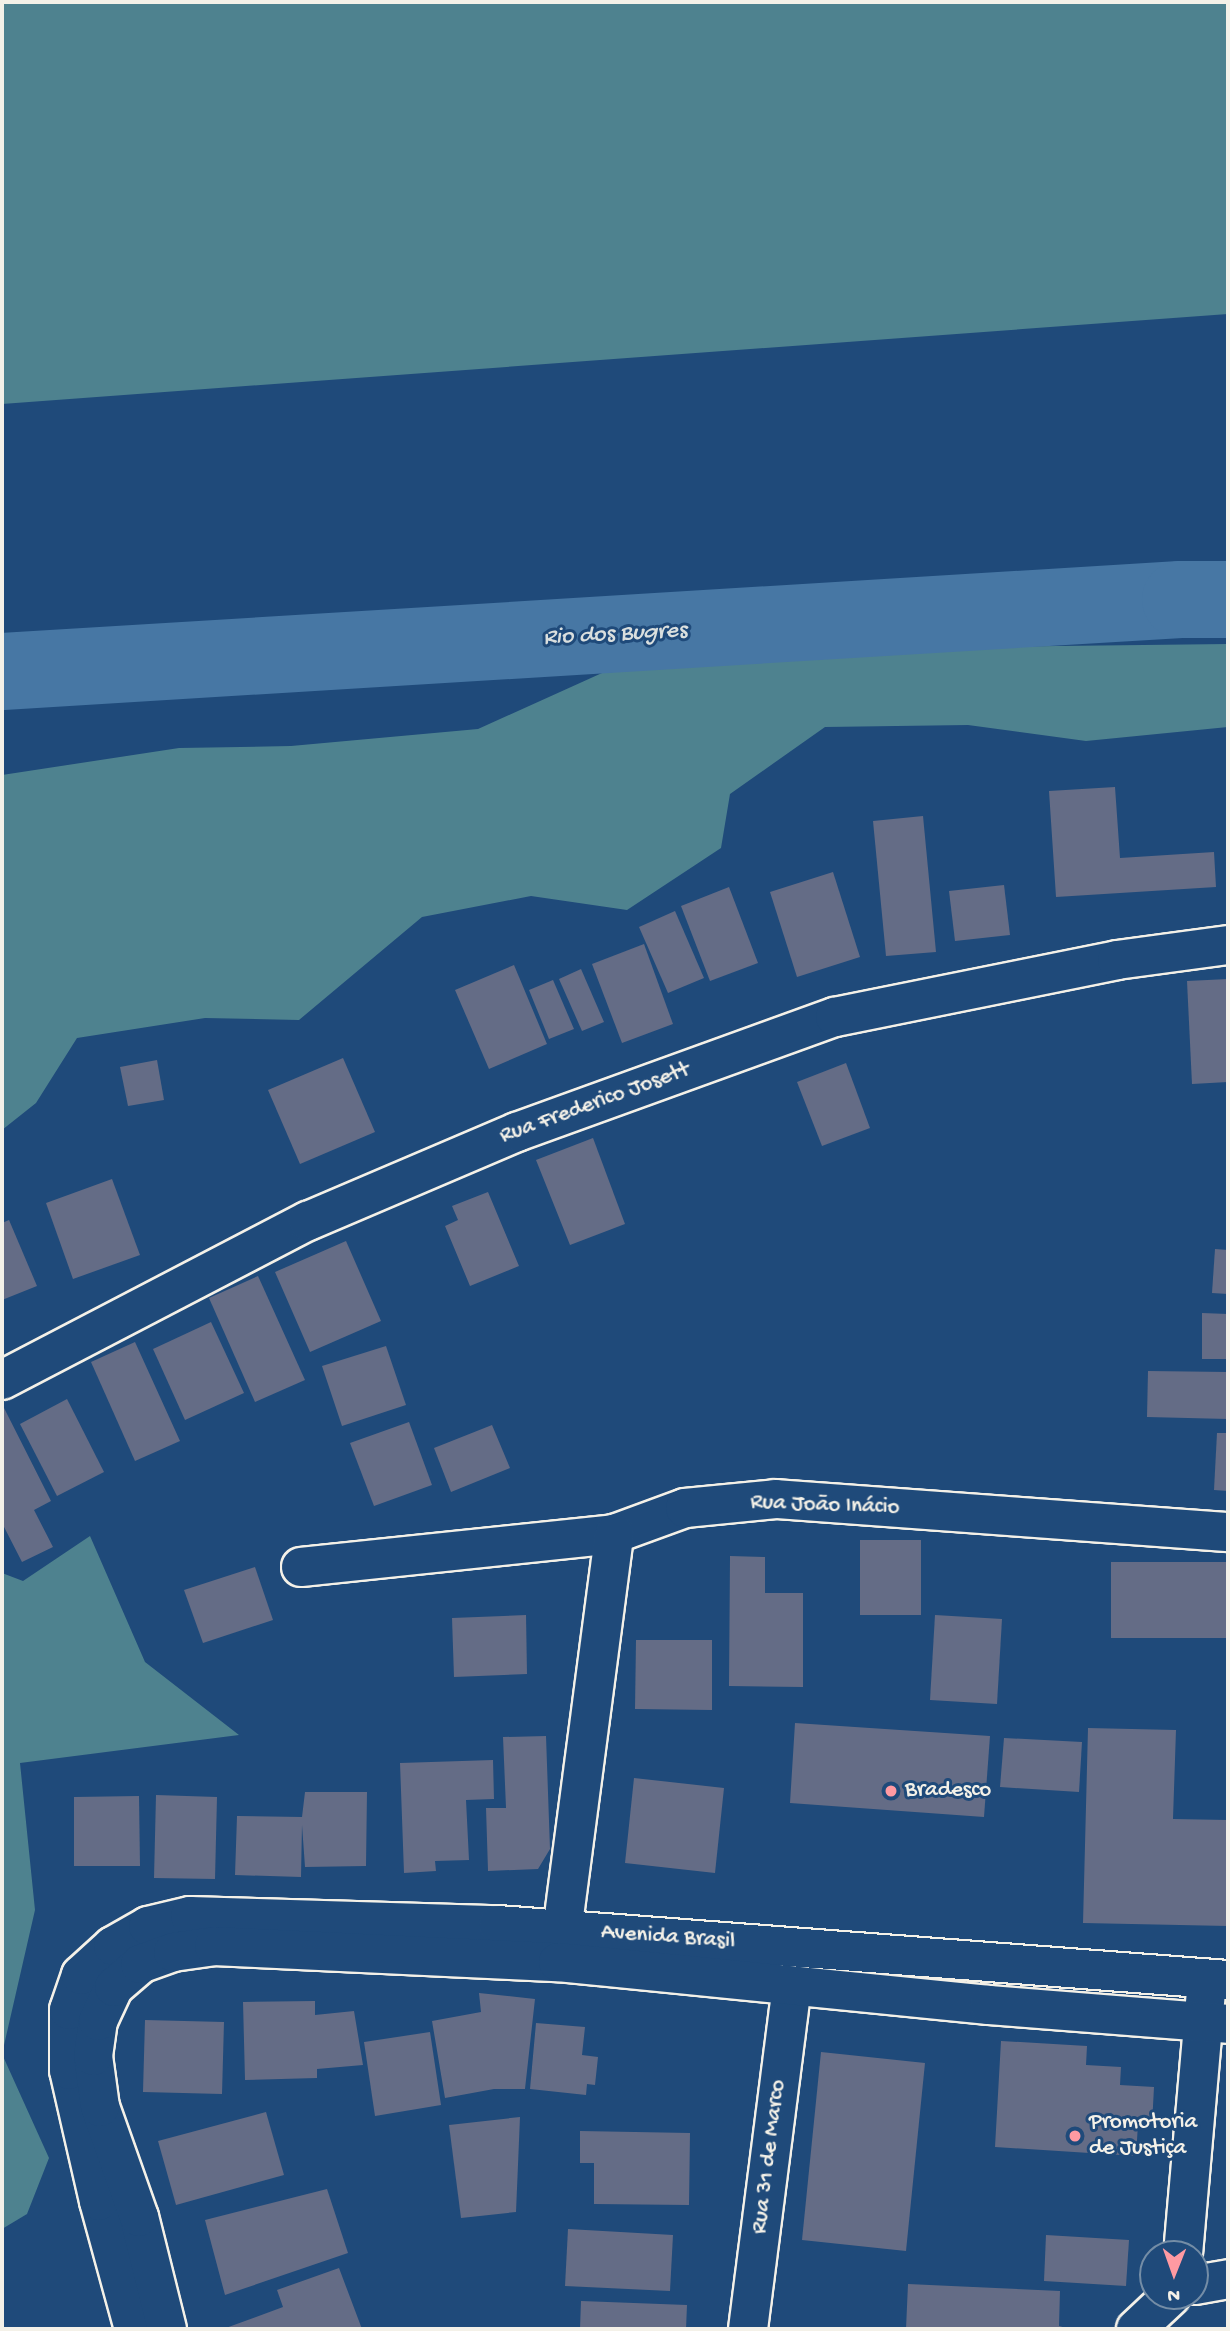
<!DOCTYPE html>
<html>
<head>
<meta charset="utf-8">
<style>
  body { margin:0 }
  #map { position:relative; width:1230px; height:2331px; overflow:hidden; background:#1f4a7a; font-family:"Gochi Hand",sans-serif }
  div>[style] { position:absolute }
  .green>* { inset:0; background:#4e828f }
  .river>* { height:77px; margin:-38.5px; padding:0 38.5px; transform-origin:38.5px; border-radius:38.5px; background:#4777a4 }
  .building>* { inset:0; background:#646c86 }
  .roads { filter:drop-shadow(2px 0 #f4f1e8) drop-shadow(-2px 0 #f4f1e8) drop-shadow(0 2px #f4f1e8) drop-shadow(0 -2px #f4f1e8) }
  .minor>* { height:38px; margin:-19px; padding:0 19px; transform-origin:19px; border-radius:19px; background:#1f4a7a }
  .tertiary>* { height:38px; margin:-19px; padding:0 19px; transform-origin:19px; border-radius:19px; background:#1f4a7a }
  .dots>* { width:19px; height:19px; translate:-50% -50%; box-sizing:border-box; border:4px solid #1f4a7a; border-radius:50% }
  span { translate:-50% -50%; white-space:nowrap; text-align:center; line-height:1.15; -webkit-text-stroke:6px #1f4a7a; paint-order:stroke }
  .street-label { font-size:23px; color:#f4f1e8 }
  .poi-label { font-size:23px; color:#f4f1e8 }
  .left { translate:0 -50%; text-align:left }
  .water-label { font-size:24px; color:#dadfde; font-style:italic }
  .frame { position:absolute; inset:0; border:4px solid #f4f1e8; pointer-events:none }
  .north { position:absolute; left:1139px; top:2240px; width:70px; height:70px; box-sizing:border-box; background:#1f4a7a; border:2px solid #748da6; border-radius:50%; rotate:181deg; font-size:19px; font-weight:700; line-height:28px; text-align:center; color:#f4f1e8 }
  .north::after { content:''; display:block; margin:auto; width:24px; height:32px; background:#ff9aa2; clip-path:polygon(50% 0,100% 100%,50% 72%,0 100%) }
</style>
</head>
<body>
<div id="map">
  <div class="green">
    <i style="clip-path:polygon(2px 2px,1228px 2px,1228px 314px,2px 404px)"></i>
    <i style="clip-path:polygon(1228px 644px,1228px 727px,1086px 741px,968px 725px,825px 727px,730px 794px,721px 848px,627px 910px,531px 896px,422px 917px,299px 1020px,205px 1018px,77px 1038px,36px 1103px,2px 1130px,2px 775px,179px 748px,291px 746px,478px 729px,602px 673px,889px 648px)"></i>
    <i style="clip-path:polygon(90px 1536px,145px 1662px,239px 1735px,20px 1763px,35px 1910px,2px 2054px,49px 2158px,27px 2214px,2px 2229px,2px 1573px,23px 1581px)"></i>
  </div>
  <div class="river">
    <i style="left:2px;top:671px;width:1180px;rotate:-3.5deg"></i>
    <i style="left:1180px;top:599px;width:48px"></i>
  </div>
  <div class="building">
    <i style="clip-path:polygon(1115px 787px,1120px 858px,1214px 852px,1216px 887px,1056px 897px,1049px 791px)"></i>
    <i style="clip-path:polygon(923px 816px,936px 952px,886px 956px,873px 821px)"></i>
    <i style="clip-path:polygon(833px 872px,860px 957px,797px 977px,770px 892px)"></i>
    <i style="clip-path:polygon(1004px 885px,1010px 935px,955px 941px,949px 891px)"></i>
    <i style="clip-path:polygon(729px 887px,758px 963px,710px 981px,681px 906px)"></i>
    <i style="clip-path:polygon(675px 911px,704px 978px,668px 993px,639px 927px)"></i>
    <i style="clip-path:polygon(644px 944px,673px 1024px,622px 1043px,592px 964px)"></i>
    <i style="clip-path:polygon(514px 965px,547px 1044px,489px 1069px,455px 990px)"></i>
    <i style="clip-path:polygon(581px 969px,604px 1022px,582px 1031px,559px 979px)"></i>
    <i style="clip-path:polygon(1228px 979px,1228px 1082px,1192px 1084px,1187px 981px)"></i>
    <i style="clip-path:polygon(553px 980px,574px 1029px,549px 1039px,529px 990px)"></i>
    <i style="clip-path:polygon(343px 1058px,375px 1132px,300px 1164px,268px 1090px)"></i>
    <i style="clip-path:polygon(157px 1060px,164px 1100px,128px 1106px,120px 1067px)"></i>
    <i style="clip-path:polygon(846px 1063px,870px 1128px,822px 1146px,797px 1082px)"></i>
    <i style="clip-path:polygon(593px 1138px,625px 1224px,570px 1245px,536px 1160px)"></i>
    <i style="clip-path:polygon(112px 1179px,140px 1255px,73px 1279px,46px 1203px)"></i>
    <i style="clip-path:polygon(488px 1192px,519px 1266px,470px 1286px,445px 1226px,458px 1220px,452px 1206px)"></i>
    <i style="clip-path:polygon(9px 1220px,37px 1286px,2px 1300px,2px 1223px)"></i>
    <i style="clip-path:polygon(346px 1241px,381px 1321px,310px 1352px,275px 1272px)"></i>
    <i style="clip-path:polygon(1215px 1249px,1228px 1250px,1228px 1294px,1212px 1293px)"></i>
    <i style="clip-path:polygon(258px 1276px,305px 1380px,255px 1402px,209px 1298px)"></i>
    <i style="clip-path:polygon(1202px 1313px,1228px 1314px,1228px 1359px,1202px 1359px)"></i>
    <i style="clip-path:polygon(211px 1322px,244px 1393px,185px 1420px,153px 1349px)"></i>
    <i style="clip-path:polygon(135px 1342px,180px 1441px,135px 1461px,91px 1362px)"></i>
    <i style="clip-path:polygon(386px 1346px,406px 1405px,342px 1426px,322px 1366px)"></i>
    <i style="clip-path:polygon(1148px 1371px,1228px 1372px,1228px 1419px,1147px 1417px)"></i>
    <i style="clip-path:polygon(67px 1399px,104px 1472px,57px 1496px,20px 1424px)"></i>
    <i style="clip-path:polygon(2px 1404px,51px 1501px,34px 1510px,53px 1547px,22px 1562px,2px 1523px)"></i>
    <i style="clip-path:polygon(409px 1422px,432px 1485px,374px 1506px,350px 1443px)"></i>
    <i style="clip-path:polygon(492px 1425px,510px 1468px,451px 1492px,434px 1448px)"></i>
    <i style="clip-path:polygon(1217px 1433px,1228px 1433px,1228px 1491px,1214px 1490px)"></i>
    <i style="clip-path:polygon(860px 1540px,921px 1540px,921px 1615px,860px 1615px)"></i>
    <i style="clip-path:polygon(730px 1556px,765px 1557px,765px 1593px,803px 1593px,803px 1687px,729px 1686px)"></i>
    <i style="clip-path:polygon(1111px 1562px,1228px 1562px,1228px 1638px,1111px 1638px)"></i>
    <i style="clip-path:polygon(255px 1567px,273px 1620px,203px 1643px,184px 1590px)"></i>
    <i style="clip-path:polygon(526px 1615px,527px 1674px,454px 1677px,452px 1618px)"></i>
    <i style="clip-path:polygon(935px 1615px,1002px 1619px,997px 1704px,930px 1700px)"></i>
    <i style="clip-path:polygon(636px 1640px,712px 1640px,712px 1710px,635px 1709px)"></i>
    <i style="clip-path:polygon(795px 1723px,990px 1736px,984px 1817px,790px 1803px)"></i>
    <i style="clip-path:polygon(1088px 1728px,1176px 1730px,1173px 1819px,1228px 1820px,1228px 1926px,1083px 1923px)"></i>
    <i style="clip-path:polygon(546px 1736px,550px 1849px,538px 1869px,488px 1871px,486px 1808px,506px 1808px,503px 1737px)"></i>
    <i style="clip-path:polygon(1004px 1738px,1082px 1742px,1079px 1792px,1000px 1787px)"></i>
    <i style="clip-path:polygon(493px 1760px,494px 1799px,466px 1800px,469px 1860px,435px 1861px,436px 1871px,404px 1873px,400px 1763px)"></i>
    <i style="clip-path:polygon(634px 1778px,724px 1788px,715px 1873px,625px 1863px)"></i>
    <i style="clip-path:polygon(305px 1792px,367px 1792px,366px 1866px,305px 1867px,302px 1825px,301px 1877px,235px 1875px,237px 1816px,302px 1817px)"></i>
    <i style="clip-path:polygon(156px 1795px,217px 1797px,215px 1879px,154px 1878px)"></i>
    <i style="clip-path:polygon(139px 1796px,140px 1866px,74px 1866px,74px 1797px)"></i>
    <i style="clip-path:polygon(479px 1993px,535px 1999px,525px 2089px,494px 2089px,445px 2098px,432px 2021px,481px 2012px)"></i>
    <i style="clip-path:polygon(315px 2001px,315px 2015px,354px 2011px,363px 2065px,317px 2069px,317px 2078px,245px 2080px,243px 2002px)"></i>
    <i style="clip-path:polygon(145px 2020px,224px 2022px,222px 2094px,143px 2092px)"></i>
    <i style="clip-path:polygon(536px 2023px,585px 2027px,582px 2055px,598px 2057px,595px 2085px,587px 2084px,586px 2095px,530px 2089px)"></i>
    <i style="clip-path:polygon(430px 2032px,441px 2105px,375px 2116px,364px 2042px)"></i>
    <i style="clip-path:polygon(1001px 2041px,1087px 2046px,1086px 2065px,1121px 2067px,1120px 2085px,1154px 2087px,1152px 2125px,1138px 2124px,1136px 2156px,995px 2147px)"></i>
    <i style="clip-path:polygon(821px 2052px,925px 2063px,906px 2251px,802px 2240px)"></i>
    <i style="clip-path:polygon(266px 2112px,284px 2175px,176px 2205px,158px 2141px)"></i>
    <i style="clip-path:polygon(520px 2117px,516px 2212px,461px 2218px,449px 2125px)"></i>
    <i style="clip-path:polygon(580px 2131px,690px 2133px,689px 2205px,594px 2204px,594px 2163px,580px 2163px)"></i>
    <i style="clip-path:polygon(327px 2189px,348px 2253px,225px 2295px,205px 2220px)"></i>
    <i style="clip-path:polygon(568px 2229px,673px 2235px,670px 2291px,565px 2286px)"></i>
    <i style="clip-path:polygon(1046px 2235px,1129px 2240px,1126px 2286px,1044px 2281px)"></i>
    <i style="clip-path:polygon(339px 2268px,362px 2329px,223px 2329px,283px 2307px,277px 2290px)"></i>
    <i style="clip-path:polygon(908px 2284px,1060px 2291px,1059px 2326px,1070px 2329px,906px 2329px)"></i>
    <i style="clip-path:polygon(581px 2301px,687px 2305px,686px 2329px,580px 2329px)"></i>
  </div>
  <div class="roads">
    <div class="minor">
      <i style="left:2px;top:1380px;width:345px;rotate:-27.5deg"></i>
      <i style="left:308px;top:1221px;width:227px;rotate:-23.1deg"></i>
      <i style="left:517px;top:1132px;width:338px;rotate:-19.9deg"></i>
      <i style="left:835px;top:1017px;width:288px;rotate:-11.4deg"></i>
      <i style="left:1117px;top:960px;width:112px;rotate:-7.7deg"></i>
      <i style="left:301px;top:1567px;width:315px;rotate:-6deg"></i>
      <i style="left:614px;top:1534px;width:76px;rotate:-20.1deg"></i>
      <i style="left:685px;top:1508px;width:91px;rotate:-5.6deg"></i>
      <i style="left:776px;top:1499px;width:453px;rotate:4.2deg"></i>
      <i style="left:558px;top:1962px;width:432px;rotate:-82.5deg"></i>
      <i style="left:1183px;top:2254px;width:275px;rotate:-85deg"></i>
      <i style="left:1195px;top:2285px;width:34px;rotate:-10deg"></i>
      <i style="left:748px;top:2329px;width:346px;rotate:-82.7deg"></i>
      <i style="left:1136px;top:2329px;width:48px;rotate:-43.3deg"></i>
    </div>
    <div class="tertiary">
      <i style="left:134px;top:2329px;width:133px;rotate:-105.3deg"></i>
      <i style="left:99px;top:2201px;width:134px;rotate:-102.9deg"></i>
      <i style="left:69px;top:2070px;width:60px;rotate:-90deg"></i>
      <i style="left:69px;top:2010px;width:37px;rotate:-71deg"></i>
      <i style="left:81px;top:1975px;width:43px;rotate:-42.2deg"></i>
      <i style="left:113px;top:1946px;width:40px;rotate:-29.7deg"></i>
      <i style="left:148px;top:1926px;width:43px;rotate:-13.4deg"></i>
      <i style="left:190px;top:1916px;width:308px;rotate:1.7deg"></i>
      <i style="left:498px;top:1925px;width:732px;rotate:4.31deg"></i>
      <i style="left:167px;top:2329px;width:115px;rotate:-104deg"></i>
      <i style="left:139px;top:2217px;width:117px;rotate:-109.5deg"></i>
      <i style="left:100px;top:2107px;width:51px;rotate:-97.8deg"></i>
      <i style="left:93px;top:2056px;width:35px;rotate:-82deg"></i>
      <i style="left:98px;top:2021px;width:38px;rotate:-65deg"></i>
      <i style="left:114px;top:1987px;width:35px;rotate:-41deg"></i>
      <i style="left:140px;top:1964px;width:35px;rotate:-20deg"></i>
      <i style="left:173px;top:1952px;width:41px;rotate:-8.3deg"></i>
      <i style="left:214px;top:1946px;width:344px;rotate:2.7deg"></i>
      <i style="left:558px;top:1962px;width:433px;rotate:5.7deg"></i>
      <i style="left:989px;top:2005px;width:240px;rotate:4.5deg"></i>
    </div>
  </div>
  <div class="dots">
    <i style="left:891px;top:1791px;background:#ff9aa2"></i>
    <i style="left:1075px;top:2136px;background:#ff9aa2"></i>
  </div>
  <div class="street-label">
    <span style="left:595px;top:1104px;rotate:-20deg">Rua Frederico Josett</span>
    <span style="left:825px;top:1506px;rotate:2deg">Rua João Inácio</span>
    <span style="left:668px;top:1938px;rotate:4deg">Avenida Brasil</span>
    <span style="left:770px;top:2157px;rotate:-83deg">Rua 31 de Marco</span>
  </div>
  <div class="poi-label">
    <span class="left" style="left:905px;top:1791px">Bradesco</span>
    <span class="left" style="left:1089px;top:2136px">Promotoria<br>de Justiça</span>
  </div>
  <div class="water-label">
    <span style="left:615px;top:635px;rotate:-3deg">Rio dos Bugres</span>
  </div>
  <div class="frame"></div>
  <div class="north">N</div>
</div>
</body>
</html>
